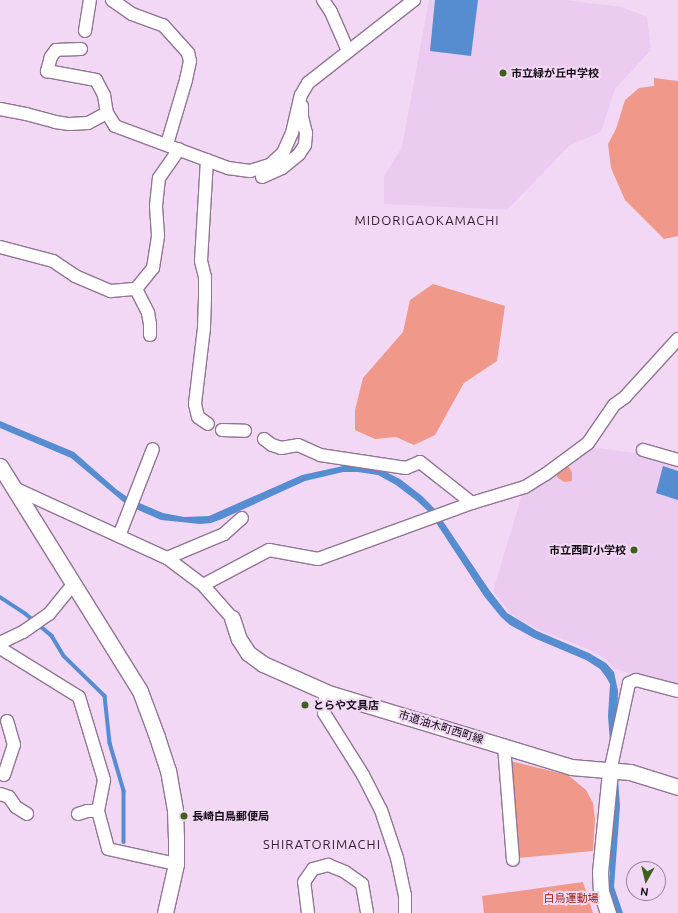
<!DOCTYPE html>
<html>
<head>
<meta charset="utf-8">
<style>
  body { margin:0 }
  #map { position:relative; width:678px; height:913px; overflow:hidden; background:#f3d8f6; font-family:Ubuntu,"Noto Sans JP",sans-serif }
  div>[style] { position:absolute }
  .built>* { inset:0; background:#ebcbef }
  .green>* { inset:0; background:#f09889 }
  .water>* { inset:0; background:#568cd0 }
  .stream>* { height:3.5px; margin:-1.75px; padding:0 1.75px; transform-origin:1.75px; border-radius:1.75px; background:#568cd0 }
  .roads { filter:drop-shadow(1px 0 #8f7692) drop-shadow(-1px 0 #8f7692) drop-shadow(0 1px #8f7692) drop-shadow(0 -1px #8f7692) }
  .minor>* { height:12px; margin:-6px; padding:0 6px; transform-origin:6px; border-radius:6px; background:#fff }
  .tertiary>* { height:15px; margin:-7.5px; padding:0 7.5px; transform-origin:7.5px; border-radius:7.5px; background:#fff }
  .dots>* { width:11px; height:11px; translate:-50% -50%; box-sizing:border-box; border:2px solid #f3d8f6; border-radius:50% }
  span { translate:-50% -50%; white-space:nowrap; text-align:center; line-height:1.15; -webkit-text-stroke:4px #f3d8f6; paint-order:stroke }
  .poi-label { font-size:11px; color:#100812; font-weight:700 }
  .left { translate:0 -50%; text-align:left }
  .right { translate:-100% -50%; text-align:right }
  .street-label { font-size:11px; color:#100812 }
  .park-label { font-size:11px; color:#932518 }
  .quarter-label { font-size:13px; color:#352138; letter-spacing:1px }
  .north { position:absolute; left:626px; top:861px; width:40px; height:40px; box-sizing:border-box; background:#f3d8f6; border:1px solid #98859b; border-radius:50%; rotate:188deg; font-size:11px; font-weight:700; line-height:16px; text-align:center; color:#100812 }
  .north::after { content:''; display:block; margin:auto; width:14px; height:18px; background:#3d611a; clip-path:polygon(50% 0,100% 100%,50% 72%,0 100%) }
</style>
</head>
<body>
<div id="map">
  <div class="built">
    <i style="clip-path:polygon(429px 0,564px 0,622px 7px,647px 17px,651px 50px,615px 89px,601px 132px,570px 145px,507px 210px,384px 204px,384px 176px,402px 147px)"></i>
    <i style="clip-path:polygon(591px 447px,643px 454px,678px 465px,678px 686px,615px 669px,604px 658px,588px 649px,542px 631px,522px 621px,509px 612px,493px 591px,523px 491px)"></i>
  </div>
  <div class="green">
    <i style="clip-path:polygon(654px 78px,678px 81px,678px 236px,664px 239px,625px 200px,611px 168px,608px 144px,616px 129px,625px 100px,639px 88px,654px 86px)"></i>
    <i style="clip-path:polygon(433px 284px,505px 306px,497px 361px,464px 383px,435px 435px,414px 445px,396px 437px,375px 439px,355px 430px,355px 410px,363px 378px,403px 332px,410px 300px)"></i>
    <i style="clip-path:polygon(564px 466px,568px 466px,572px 472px,572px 481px,564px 482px,557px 477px,557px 471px)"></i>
    <i style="clip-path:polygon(510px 761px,568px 775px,586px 790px,593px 803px,595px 819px,593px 851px,518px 858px)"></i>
    <i style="clip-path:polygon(583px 882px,593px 913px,484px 913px,482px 896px)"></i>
  </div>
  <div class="water">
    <i style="clip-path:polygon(435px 0,478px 0,471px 56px,430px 51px)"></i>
    <i style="clip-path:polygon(0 421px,74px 452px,116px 489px,130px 499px,163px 513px,184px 517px,209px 516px,302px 475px,343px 466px,358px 465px,380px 469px,400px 479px,422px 496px,434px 508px,490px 591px,507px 613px,537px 631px,589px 653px,606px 663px,614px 672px,618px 691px,616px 750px,620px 806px,614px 887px,623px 913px,616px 913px,609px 889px,611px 841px,615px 806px,608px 716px,610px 684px,606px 677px,600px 669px,586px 660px,534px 638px,510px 625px,501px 617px,484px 596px,429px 512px,417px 501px,396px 485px,378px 475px,358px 472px,343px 472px,305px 481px,222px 519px,211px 523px,200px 524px,161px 520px,127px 505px,71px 458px,0 428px)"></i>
    <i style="clip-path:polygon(663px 466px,678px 471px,678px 500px,656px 493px)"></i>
  </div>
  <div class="stream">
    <i style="left:0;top:597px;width:31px;rotate:33deg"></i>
    <i style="left:26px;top:614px;width:34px;rotate:40deg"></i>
    <i style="left:52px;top:636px;width:23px;rotate:59deg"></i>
    <i style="left:64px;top:656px;width:57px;rotate:44.3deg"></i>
    <i style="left:105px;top:696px;width:47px;rotate:83.9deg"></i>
    <i style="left:110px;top:743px;width:50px;rotate:73.7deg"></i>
    <i style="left:124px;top:791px;width:51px;rotate:90deg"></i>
  </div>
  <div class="roads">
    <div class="minor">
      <i style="left:112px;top:0;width:24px;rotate:35deg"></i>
      <i style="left:132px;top:14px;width:33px;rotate:20deg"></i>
      <i style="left:163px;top:25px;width:38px;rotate:48deg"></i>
      <i style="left:188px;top:53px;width:8px;rotate:76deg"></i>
      <i style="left:190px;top:61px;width:19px;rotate:102deg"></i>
      <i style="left:186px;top:80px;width:67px;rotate:106.5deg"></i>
      <i style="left:323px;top:0;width:14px;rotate:56deg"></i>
      <i style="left:331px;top:12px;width:43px;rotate:66.4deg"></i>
      <i style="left:85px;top:31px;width:31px;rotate:-81deg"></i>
      <i style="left:81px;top:49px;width:25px;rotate:178deg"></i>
      <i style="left:56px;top:50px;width:9px;rotate:126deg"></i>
      <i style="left:51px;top:57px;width:15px;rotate:106deg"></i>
      <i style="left:47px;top:71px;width:50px;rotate:10.4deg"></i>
      <i style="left:96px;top:80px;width:17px;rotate:62deg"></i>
      <i style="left:104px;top:95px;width:18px;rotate:81deg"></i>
      <i style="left:0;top:109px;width:26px;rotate:11deg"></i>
      <i style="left:26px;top:114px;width:30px;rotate:15deg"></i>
      <i style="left:55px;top:122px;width:15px;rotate:8deg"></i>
      <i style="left:70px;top:124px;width:18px;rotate:-3deg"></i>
      <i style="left:88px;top:123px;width:21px;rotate:-28deg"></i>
      <i style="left:107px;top:113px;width:15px;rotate:58deg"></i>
      <i style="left:115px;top:126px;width:121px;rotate:20.4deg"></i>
      <i style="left:228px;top:168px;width:22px;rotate:8deg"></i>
      <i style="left:250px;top:171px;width:21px;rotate:-17deg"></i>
      <i style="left:270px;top:165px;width:18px;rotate:-43deg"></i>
      <i style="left:283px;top:153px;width:22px;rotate:-66deg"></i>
      <i style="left:292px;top:133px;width:39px;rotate:-77deg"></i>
      <i style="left:301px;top:95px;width:14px;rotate:-60deg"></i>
      <i style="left:308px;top:83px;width:135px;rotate:-38.1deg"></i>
      <i style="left:207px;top:160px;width:101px;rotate:93.4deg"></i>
      <i style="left:201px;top:261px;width:16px;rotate:76deg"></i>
      <i style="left:205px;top:277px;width:21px;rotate:90deg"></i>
      <i style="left:205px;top:298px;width:30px;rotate:92deg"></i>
      <i style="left:204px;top:328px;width:77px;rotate:96.8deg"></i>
      <i style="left:195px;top:404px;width:13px;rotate:77deg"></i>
      <i style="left:198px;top:417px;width:12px;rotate:35deg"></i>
      <i style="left:262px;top:177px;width:22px;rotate:-24deg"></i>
      <i style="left:282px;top:168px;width:22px;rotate:-39deg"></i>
      <i style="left:299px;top:154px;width:11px;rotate:-56deg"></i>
      <i style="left:305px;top:145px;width:12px;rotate:-85deg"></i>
      <i style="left:306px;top:133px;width:16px;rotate:-104deg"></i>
      <i style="left:302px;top:117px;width:11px;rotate:-90deg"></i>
      <i style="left:0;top:247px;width:55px;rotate:14.8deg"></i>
      <i style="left:53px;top:261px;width:27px;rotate:34deg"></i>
      <i style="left:75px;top:276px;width:39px;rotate:23deg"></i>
      <i style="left:111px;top:291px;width:25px;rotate:-5deg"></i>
      <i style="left:136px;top:289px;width:27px;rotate:-51deg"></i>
      <i style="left:153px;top:268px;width:33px;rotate:-81deg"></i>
      <i style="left:158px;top:235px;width:29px;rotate:-94deg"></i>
      <i style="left:156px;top:206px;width:28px;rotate:-84deg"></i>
      <i style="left:159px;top:178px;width:35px;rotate:-55deg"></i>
      <i style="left:136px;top:289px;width:27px;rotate:63deg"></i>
      <i style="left:148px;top:313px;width:11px;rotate:80deg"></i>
      <i style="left:150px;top:324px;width:11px;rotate:90deg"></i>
      <i style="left:222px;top:430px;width:23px;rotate:2deg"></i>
      <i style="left:264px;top:439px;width:10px;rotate:37deg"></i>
      <i style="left:272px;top:445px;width:9px;rotate:18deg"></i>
      <i style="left:281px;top:448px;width:17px;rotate:-10deg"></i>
      <i style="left:298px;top:445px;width:24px;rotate:24deg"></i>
      <i style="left:320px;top:455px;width:87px;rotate:8.6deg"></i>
      <i style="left:406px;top:468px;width:15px;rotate:-23deg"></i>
      <i style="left:420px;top:462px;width:66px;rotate:38.3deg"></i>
      <i style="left:643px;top:450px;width:36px;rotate:16deg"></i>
      <i style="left:14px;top:488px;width:168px;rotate:24.6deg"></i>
      <i style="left:167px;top:558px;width:45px;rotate:36.9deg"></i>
      <i style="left:203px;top:585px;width:44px;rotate:48.7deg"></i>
      <i style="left:119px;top:536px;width:93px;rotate:-68.7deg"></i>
      <i style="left:167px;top:558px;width:62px;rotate:-22.8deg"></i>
      <i style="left:224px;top:534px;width:24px;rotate:-42deg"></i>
      <i style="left:203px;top:585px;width:75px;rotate:-27.9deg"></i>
      <i style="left:269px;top:550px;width:50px;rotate:10.4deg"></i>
      <i style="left:318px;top:559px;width:164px;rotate:-20deg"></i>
      <i style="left:472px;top:503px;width:55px;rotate:-16.8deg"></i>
      <i style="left:525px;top:487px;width:25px;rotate:-32deg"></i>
      <i style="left:546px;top:474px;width:52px;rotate:-36.4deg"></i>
      <i style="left:588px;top:443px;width:46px;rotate:-55.6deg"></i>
      <i style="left:614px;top:405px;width:14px;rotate:-36deg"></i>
      <i style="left:625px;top:397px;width:79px;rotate:-47.6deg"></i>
      <i style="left:0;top:643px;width:25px;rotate:-26deg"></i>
      <i style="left:23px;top:632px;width:32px;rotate:-35deg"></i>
      <i style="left:49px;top:614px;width:40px;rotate:-51deg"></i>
      <i style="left:0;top:648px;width:93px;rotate:31.8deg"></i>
      <i style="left:79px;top:697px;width:87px;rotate:73.2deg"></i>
      <i style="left:104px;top:780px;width:32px;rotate:101deg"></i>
      <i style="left:98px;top:811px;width:39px;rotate:75deg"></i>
      <i style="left:108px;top:849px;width:70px;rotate:12.4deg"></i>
      <i style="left:328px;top:693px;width:8px;rotate:113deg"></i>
      <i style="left:325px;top:700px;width:13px;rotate:94deg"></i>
      <i style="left:324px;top:713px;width:73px;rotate:57.8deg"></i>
      <i style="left:363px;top:775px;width:39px;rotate:63deg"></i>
      <i style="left:381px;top:810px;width:51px;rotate:71.6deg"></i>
      <i style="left:397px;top:858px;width:38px;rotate:78deg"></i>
      <i style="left:405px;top:895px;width:18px;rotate:90deg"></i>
      <i style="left:504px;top:746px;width:114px;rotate:85.5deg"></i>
      <i style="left:610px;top:772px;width:91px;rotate:-77.9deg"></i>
      <i style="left:629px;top:683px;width:8px;rotate:-23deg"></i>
      <i style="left:636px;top:680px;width:43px;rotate:14.7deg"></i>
      <i style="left:4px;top:775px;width:32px;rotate:-72deg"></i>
      <i style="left:14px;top:745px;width:25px;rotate:-106deg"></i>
      <i style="left:0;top:794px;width:9px;rotate:18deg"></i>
      <i style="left:9px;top:797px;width:12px;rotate:55deg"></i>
      <i style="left:16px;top:807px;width:13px;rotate:32deg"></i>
      <i style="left:78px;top:814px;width:9px;rotate:-18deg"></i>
      <i style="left:87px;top:811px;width:11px"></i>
      <i style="left:308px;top:913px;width:31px;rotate:-97deg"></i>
      <i style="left:304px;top:882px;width:16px;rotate:-55deg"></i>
      <i style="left:313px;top:869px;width:16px;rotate:-15deg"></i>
      <i style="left:328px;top:865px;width:18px;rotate:22deg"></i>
      <i style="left:345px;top:872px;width:21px;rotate:35deg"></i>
      <i style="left:362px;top:884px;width:29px;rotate:80deg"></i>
    </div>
    <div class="tertiary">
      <i style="left:0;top:466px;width:265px;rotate:58.1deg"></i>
      <i style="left:140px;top:691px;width:49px;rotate:69.7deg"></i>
      <i style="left:157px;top:737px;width:35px;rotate:72deg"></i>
      <i style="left:168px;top:770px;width:41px;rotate:80.1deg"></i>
      <i style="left:175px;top:810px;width:28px;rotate:88deg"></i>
      <i style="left:176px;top:838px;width:26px;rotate:90deg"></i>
      <i style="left:176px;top:864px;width:50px;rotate:102.7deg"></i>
      <i style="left:232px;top:618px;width:22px;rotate:72deg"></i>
      <i style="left:239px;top:639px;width:17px;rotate:57deg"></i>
      <i style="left:248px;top:653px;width:19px;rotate:36deg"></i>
      <i style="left:263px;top:664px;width:71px;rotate:24deg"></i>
      <i style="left:328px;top:693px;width:254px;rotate:16.9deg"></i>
      <i style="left:571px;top:767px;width:59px;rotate:4.8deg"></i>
      <i style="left:630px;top:772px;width:50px;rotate:17.4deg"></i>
      <i style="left:608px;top:913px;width:22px;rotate:-108deg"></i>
      <i style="left:601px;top:892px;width:20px;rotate:-93deg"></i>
      <i style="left:600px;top:872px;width:100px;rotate:-84.3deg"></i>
    </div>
  </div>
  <div class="dots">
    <i style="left:503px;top:73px;background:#3d611a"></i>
    <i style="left:634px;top:550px;background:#3d611a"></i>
    <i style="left:305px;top:705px;background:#3d611a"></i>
    <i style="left:184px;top:816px;background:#3d611a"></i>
  </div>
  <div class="poi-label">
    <span class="left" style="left:511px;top:73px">市立緑が丘中学校</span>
    <span class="right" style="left:626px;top:550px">市立西町小学校</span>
    <span class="left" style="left:313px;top:705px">とらや文具店</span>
    <span class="left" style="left:192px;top:816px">長崎白鳥郵便局</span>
  </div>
  <div class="street-label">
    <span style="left:441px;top:727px;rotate:17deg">市道油木町西町線</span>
  </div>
  <div class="park-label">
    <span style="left:571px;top:898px">白鳥運動場</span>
  </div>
  <div class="quarter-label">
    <span style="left:427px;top:220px">MIDORIGAOKAMACHI</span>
    <span style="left:322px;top:844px">SHIRATORIMACHI</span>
  </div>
  <div class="north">N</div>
</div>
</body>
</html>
